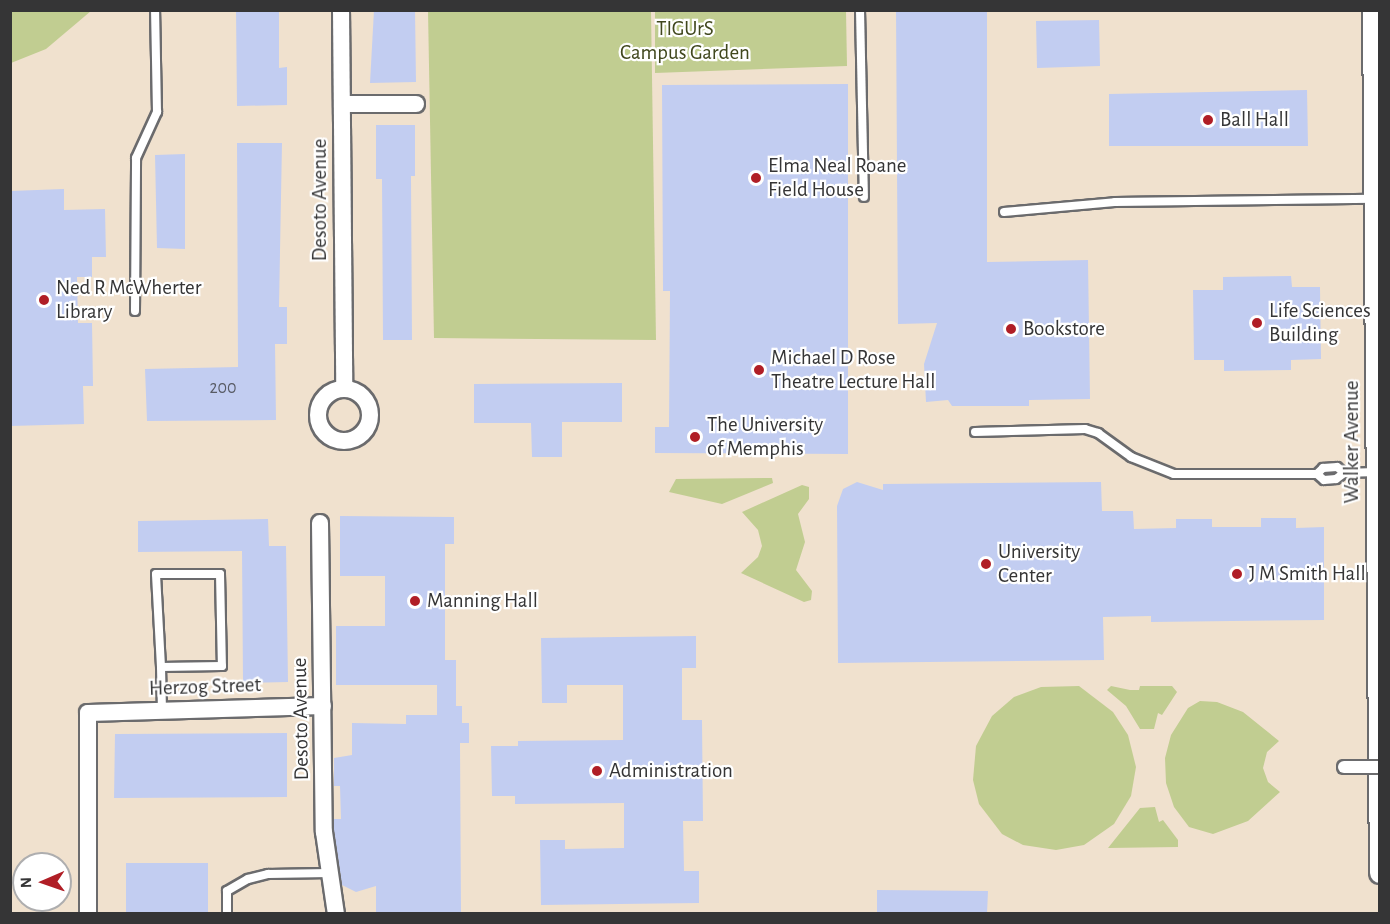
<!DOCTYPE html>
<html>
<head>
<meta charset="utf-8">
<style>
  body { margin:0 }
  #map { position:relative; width:1390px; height:924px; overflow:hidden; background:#ededef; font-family:"Alegreya Sans",sans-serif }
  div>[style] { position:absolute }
  .education>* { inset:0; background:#f0e1ce }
  .green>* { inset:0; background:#c1cd91 }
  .building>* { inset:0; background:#c2cdf1 }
  .roads { filter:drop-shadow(2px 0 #6b6b6d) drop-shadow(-2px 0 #6b6b6d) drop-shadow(0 2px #6b6b6d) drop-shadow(0 -2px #6b6b6d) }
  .service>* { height:8px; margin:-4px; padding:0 4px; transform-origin:4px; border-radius:4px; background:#fff }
  .minor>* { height:16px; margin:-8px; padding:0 8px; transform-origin:8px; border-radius:8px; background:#fff }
  .minor>.ring { margin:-8px; padding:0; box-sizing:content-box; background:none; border:16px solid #fff; border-radius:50% }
  .tertiary>* { height:20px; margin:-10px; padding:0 10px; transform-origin:10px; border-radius:10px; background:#fff }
  .bridges { filter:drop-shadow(2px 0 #6b6b6d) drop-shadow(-2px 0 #6b6b6d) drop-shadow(0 2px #6b6b6d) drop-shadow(0 -2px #6b6b6d) }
  .pedestrian-bridge>* { height:12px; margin:-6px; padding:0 6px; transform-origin:6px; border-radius:6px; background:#fff }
  .dots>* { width:16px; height:16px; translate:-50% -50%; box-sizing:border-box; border:3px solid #fff; border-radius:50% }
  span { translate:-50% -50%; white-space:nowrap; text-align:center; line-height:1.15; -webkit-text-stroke:4.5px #fff; paint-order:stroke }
  .number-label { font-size:18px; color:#585b65 }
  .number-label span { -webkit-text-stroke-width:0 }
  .park-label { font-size:21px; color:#40471d }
  .poi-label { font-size:21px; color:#353536 }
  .left { translate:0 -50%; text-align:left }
  .street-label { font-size:21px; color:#353536 }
  .frame { position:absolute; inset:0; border:12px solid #353536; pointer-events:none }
  .north { position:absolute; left:12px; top:852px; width:60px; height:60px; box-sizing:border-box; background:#fff; border:2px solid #aeaeaf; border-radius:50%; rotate:268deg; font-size:16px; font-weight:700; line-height:24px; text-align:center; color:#353536 }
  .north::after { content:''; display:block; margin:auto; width:21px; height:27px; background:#b01e26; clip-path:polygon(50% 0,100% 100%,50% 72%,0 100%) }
</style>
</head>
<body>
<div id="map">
  <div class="education">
    <i style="clip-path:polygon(evenodd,10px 11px,1379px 11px,1379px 913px,11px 913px,10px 11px,24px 864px,60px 864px,60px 900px,24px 900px,24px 864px)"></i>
  </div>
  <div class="green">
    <i style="clip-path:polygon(11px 10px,91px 10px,91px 11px,46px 49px,11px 63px)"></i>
    <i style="clip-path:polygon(428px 11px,651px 11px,656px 340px,434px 338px)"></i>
    <i style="clip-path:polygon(655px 11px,846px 11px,847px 66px,655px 73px)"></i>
    <i style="clip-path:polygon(772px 478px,773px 483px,722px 504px,669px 492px,676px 479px)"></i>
    <i style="clip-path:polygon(802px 485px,809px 487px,809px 499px,798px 514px,805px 542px,796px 570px,812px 591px,811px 600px,804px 602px,741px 573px,758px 557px,762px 546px,758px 530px,742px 512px)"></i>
    <i style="clip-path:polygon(1079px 686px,1113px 712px,1128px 735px,1136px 767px,1131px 796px,1114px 824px,1084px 845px,1056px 850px,1023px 845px,1002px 834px,979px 804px,973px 780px,976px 746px,992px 716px,1014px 697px,1041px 687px)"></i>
    <i style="clip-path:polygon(1111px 686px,1130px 690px,1139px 690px,1140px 686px,1172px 686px,1177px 692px,1162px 715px,1158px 713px,1154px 729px,1140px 729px,1126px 706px,1107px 690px)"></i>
    <i style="clip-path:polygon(1200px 701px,1217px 702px,1243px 712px,1279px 741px,1267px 752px,1263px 768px,1268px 782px,1280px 792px,1248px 821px,1213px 834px,1189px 827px,1174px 807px,1166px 783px,1165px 758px,1171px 735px,1188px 708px)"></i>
    <i style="clip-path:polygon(1155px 807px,1159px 822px,1163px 820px,1178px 840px,1178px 847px,1108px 848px,1140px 808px)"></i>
  </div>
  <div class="building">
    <i style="clip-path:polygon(236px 10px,279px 10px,279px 68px,287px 67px,287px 105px,237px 106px)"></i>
    <i style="clip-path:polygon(374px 10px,415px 10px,416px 82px,370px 83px)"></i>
    <i style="clip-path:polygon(896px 10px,987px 10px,987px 262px,1088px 260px,1090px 399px,1029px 400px,1029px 406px,952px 406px,948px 400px,926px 402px,924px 364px,937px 323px,898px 324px)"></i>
    <i style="clip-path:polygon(1099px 20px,1100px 66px,1037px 68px,1036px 21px)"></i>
    <i style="clip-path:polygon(848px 84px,848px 454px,655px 453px,655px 427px,669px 427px,670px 291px,663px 291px,662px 85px)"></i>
    <i style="clip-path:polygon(1307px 90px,1308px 146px,1109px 146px,1109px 94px)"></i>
    <i style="clip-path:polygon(376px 125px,415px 125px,415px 176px,411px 176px,412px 340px,383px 340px,382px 179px,376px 179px)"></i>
    <i style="clip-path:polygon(237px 143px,282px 143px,279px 307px,287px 307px,287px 344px,275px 344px,276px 420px,147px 421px,145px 369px,238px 367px)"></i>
    <i style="clip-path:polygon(185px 154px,185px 249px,157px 248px,155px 155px)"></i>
    <i style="clip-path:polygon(64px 189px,64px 210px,105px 209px,106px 257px,92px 257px,92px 277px,77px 277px,78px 323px,92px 323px,93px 386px,83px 386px,84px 424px,10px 426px,10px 191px)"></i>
    <i style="clip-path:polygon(1291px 276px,1292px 287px,1320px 287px,1321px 359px,1291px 360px,1291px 370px,1224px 371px,1224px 360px,1194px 360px,1193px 290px,1223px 290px,1223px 277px)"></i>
    <i style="clip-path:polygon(622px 383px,622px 422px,562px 422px,562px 457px,532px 457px,531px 423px,474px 423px,474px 384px)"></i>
    <i style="clip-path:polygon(857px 482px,883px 490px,883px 484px,1101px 482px,1102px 511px,1133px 511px,1134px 529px,1176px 528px,1176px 519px,1212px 519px,1212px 527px,1261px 527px,1261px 518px,1296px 518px,1296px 528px,1324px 527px,1324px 620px,1151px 622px,1151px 616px,1103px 617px,1104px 660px,838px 663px,837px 506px,843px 489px)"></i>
    <i style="clip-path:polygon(340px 516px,454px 517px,454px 544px,445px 544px,445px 660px,456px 660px,456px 706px,462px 706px,462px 723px,469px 723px,469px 743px,460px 743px,461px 914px,376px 914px,376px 886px,356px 892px,342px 885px,334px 831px,334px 819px,341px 819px,340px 786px,334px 786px,334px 758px,352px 755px,352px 723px,406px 724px,406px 715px,437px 715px,437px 685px,336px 685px,336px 626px,385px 626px,385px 576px,340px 576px)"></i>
    <i style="clip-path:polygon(268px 519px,269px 546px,286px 546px,288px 682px,243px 683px,242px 551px,138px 552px,138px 521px)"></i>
    <i style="clip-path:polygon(696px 636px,696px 668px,682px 668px,682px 720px,702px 720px,703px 821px,683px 821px,684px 871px,699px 871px,699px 903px,541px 905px,540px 840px,565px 840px,565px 849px,624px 848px,624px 803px,515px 804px,515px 796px,492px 796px,491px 746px,518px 746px,518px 741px,623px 740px,623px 685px,567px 685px,567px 703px,542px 703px,541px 638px)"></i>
    <i style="clip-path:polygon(287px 733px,287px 797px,114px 798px,115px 734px)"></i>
    <i style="clip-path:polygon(126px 863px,208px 863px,208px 914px,126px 914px)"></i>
    <i style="clip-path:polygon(877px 890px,988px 891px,987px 914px,877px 914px)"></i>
  </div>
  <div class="roads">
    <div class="service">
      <i style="left:860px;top:10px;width:187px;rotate:88.8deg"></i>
      <i style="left:1004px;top:212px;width:111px;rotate:-5.1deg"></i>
      <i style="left:1115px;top:202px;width:259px;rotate:-0.7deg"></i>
      <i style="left:135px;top:311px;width:153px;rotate:-89.6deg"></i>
      <i style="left:136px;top:158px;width:51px;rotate:-65.5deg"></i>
      <i style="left:157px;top:112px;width:102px;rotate:-91.1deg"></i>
      <i style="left:975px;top:432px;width:110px;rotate:-1.6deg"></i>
      <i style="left:1085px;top:429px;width:14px;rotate:17deg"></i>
      <i style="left:1098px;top:433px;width:41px;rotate:36deg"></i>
      <i style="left:1131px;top:457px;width:46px;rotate:21.6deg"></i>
      <i style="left:1174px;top:474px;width:143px"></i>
      <i style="left:1317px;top:474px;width:9px;rotate:41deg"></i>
      <i style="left:1324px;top:480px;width:12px;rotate:-5deg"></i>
      <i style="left:1336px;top:479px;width:10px;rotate:-37deg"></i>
      <i style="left:1344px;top:473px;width:9px;rotate:-139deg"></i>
      <i style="left:1337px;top:467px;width:14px;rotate:176deg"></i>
      <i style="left:1323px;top:468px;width:8px;rotate:135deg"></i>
      <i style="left:1344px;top:473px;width:32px;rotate:-2deg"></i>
      <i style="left:161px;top:667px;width:93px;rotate:-93.1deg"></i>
      <i style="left:156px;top:574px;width:64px"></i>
      <i style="left:220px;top:574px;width:92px;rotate:88.8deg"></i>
      <i style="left:222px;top:666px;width:61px;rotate:179.1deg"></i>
      <i style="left:161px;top:667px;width:44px;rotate:88.7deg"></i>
      <i style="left:227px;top:914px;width:23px;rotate:-90deg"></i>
      <i style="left:227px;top:891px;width:24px;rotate:-30deg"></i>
      <i style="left:248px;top:879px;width:21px;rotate:-14deg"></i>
      <i style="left:268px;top:874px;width:62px;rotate:-0.9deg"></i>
    </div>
    <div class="minor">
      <i style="left:341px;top:10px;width:379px;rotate:89.5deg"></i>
      <i style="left:342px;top:104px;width:74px"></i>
      <i class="ring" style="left:318px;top:389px;width:36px;height:36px"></i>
      <i style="left:320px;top:523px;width:309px;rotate:89.3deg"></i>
      <i style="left:324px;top:832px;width:83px;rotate:81.7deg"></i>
      <i style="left:88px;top:914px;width:201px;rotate:-90deg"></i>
      <i style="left:88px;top:713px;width:235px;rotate:-1.7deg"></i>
    </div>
    <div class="tertiary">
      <i style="left:1373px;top:10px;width:863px;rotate:89.54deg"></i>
    </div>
  </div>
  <div class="bridges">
    <div class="pedestrian-bridge">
      <i style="left:1344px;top:767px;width:36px"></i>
    </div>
  </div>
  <div class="dots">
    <i style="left:1208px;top:120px;background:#b01e26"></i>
    <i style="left:756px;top:178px;background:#b01e26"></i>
    <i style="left:44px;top:300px;background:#b01e26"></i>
    <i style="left:1257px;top:323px;background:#b01e26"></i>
    <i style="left:1011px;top:329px;background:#b01e26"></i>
    <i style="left:759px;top:370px;background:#b01e26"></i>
    <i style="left:695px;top:437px;background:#b01e26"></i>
    <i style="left:986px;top:564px;background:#b01e26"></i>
    <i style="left:1237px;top:574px;background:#b01e26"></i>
    <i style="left:415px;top:601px;background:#b01e26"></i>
    <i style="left:597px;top:771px;background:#b01e26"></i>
  </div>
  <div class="number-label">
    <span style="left:223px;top:388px">200</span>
  </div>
  <div class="park-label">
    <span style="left:685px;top:41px">TIGUrS<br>Campus Garden</span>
  </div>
  <div class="poi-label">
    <span class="left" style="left:1220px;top:120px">Ball Hall</span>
    <span class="left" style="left:768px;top:178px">Elma Neal Roane<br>Field House</span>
    <span class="left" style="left:56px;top:300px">Ned R McWherter<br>Library</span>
    <span class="left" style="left:1269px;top:323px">Life Sciences<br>Building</span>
    <span class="left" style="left:1023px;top:329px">Bookstore</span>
    <span class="left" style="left:771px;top:370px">Michael D Rose<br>Theatre Lecture Hall</span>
    <span class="left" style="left:707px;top:437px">The University<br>of Memphis</span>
    <span class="left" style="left:998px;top:564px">University<br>Center</span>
    <span class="left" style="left:1249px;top:574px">J M Smith Hall</span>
    <span class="left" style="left:427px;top:601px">Manning Hall</span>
    <span class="left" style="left:609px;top:771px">Administration</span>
  </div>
  <div class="street-label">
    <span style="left:320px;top:200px;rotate:-90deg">Desoto Avenue</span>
    <span style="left:1352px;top:442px;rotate:-90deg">Walker Avenue</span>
    <span style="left:205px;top:687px;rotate:-2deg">Herzog Street</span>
    <span style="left:301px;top:719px;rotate:-91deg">Desoto Avenue</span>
  </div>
  <div class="frame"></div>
  <div class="north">N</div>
</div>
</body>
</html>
